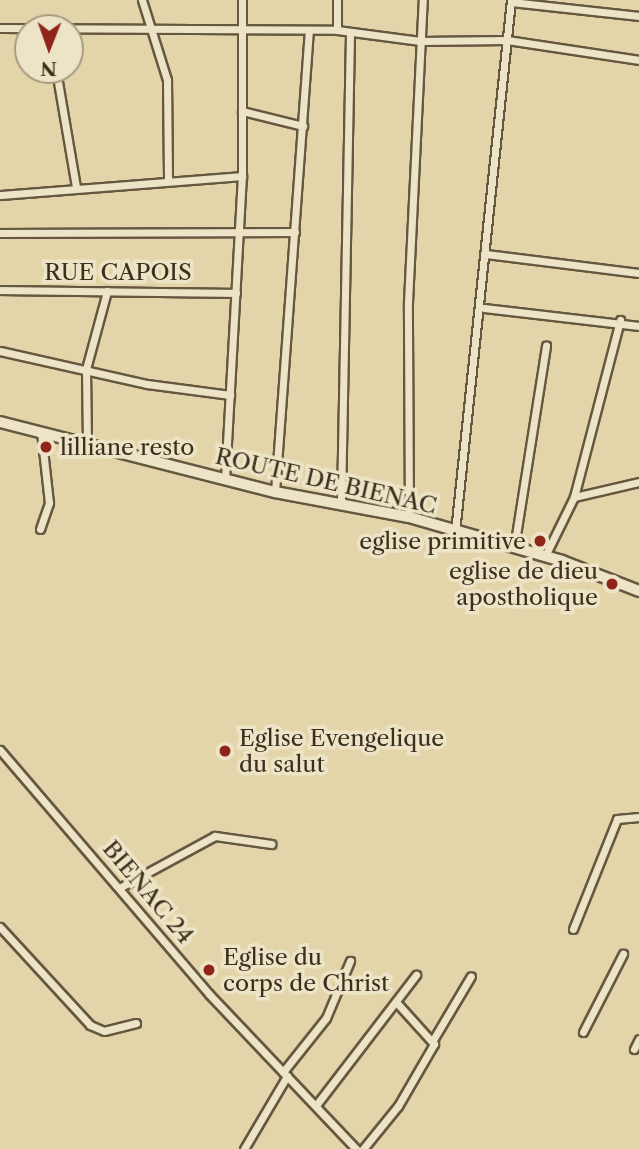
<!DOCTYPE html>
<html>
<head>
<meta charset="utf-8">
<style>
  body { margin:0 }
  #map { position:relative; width:639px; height:1149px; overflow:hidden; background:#e3d5a9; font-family:"Libre Caslon Text",serif }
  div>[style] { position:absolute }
  .roads { filter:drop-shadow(2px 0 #665840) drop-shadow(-2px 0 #665840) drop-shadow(0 2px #665840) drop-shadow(0 -2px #665840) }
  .street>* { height:7px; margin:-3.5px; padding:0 3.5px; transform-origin:3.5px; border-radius:3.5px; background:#ede4c7 }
  .secondary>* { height:10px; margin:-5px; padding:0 5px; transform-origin:5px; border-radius:5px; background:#ede4c7 }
  .dots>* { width:19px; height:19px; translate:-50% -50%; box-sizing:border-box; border:4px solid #ede4c7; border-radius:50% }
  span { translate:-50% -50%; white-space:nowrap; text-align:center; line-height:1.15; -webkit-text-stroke:7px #ede4c7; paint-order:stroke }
  .street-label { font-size:23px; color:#3d2f1d }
  .poi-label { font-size:23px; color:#3d2f1d }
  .left { translate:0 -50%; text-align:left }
  .right { translate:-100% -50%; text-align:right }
  .north { position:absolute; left:14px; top:14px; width:70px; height:70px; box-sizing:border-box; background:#ede4c7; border:2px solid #a79c83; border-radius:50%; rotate:181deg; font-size:19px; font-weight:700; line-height:28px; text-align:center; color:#3d2f1d }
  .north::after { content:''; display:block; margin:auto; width:24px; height:32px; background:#8f2418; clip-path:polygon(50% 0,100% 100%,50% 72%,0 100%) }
</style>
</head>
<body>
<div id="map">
  <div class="roads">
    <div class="street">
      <i style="left:142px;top:0;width:84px;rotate:72.6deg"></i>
      <i style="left:167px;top:80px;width:101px;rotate:89.4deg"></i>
      <i style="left:337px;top:0;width:30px;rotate:90deg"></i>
      <i style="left:511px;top:2px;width:129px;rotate:6.2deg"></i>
      <i style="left:0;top:28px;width:337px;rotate:0.3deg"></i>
      <i style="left:337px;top:30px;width:84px;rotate:7.5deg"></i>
      <i style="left:420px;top:41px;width:87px;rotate:-0.7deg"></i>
      <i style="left:507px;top:40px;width:134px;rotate:8.6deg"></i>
      <i style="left:56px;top:70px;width:119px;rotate:80.3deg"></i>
      <i style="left:242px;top:111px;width:63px;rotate:13.8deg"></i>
      <i style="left:0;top:195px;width:243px;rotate:-4.5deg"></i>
      <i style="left:0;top:233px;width:295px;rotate:-0.2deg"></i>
      <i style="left:486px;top:254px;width:154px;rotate:7.1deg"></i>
      <i style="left:0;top:290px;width:236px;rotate:0.7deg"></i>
      <i style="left:484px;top:308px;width:156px;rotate:6.6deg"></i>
      <i style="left:0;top:351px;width:151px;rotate:12.7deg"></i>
      <i style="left:147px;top:384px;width:84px;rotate:7.5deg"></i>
      <i style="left:87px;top:441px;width:72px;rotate:-90.8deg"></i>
      <i style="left:86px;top:369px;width:81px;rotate:-74.9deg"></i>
      <i style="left:225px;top:479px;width:303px;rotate:-86.8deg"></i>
      <i style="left:242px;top:176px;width:176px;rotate:-90deg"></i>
      <i style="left:275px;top:492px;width:463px;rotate:-85.8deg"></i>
      <i style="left:574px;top:497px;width:67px;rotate:-13deg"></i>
      <i style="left:341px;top:503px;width:471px;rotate:-88.9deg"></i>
      <i style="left:409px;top:517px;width:215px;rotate:-90.3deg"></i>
      <i style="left:408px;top:302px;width:302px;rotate:-87.2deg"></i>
      <i style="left:40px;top:529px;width:28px;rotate:-71deg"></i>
      <i style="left:49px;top:503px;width:71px;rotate:-96.4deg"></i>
      <i style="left:455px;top:532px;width:535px;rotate:-83.99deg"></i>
      <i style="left:514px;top:548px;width:205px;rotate:-81deg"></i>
      <i style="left:545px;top:556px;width:66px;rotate:-63.8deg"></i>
      <i style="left:574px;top:497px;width:183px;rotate:-75.4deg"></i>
      <i style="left:0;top:750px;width:321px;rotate:49.4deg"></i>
      <i style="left:209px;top:994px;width:214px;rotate:46.5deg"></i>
      <i style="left:121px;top:887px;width:107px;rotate:-28.5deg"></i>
      <i style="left:215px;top:836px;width:57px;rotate:8.1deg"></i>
      <i style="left:0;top:927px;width:133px;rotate:47.4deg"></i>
      <i style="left:90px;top:1025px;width:15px;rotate:23deg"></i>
      <i style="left:104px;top:1031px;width:33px;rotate:-14deg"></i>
      <i style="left:573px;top:929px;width:118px;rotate:-68.2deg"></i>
      <i style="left:617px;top:819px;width:22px;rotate:-5deg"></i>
      <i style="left:583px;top:1032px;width:88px;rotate:-62.9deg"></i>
      <i style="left:433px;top:1040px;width:74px;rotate:-59.3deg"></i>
      <i style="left:634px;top:1049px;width:11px;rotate:-63deg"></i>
      <i style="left:283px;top:1072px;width:69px;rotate:-51.5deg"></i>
      <i style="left:326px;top:1018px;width:62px;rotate:-67.2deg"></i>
      <i style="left:317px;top:1104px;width:163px;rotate:-52.5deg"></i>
      <i style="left:244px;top:1149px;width:85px;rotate:-59.5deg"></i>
      <i style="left:363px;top:1149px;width:55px;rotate:-50.9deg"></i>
      <i style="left:398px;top:1106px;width:72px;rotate:-59.9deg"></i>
      <i style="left:434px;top:1044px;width:57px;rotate:-132.1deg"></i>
    </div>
    <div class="secondary">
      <i style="left:0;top:422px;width:284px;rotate:14.3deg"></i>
      <i style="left:275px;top:492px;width:136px;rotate:10.6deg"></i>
      <i style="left:409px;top:517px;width:159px;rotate:16deg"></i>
      <i style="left:562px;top:561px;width:83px;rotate:21.3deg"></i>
    </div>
  </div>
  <div class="dots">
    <i style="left:46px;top:447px;background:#8f2418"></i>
    <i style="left:540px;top:541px;background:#8f2418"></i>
    <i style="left:612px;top:584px;background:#8f2418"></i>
    <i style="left:225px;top:751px;background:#8f2418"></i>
    <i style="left:209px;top:970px;background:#8f2418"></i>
  </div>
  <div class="street-label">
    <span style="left:118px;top:272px">RUE CAPOIS</span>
    <span style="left:326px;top:481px;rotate:13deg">ROUTE DE BIENAC</span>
    <span style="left:148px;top:892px;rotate:50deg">BIENAC 24</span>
  </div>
  <div class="poi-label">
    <span class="left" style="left:60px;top:447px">lilliane resto</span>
    <span class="right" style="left:526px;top:541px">eglise primitive</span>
    <span class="right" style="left:598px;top:584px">eglise de dieu<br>apostholique</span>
    <span class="left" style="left:239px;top:751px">Eglise Evengelique<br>du salut</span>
    <span class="left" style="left:223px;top:970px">Eglise du<br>corps de Christ</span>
  </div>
  <div class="north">N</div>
</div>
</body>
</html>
